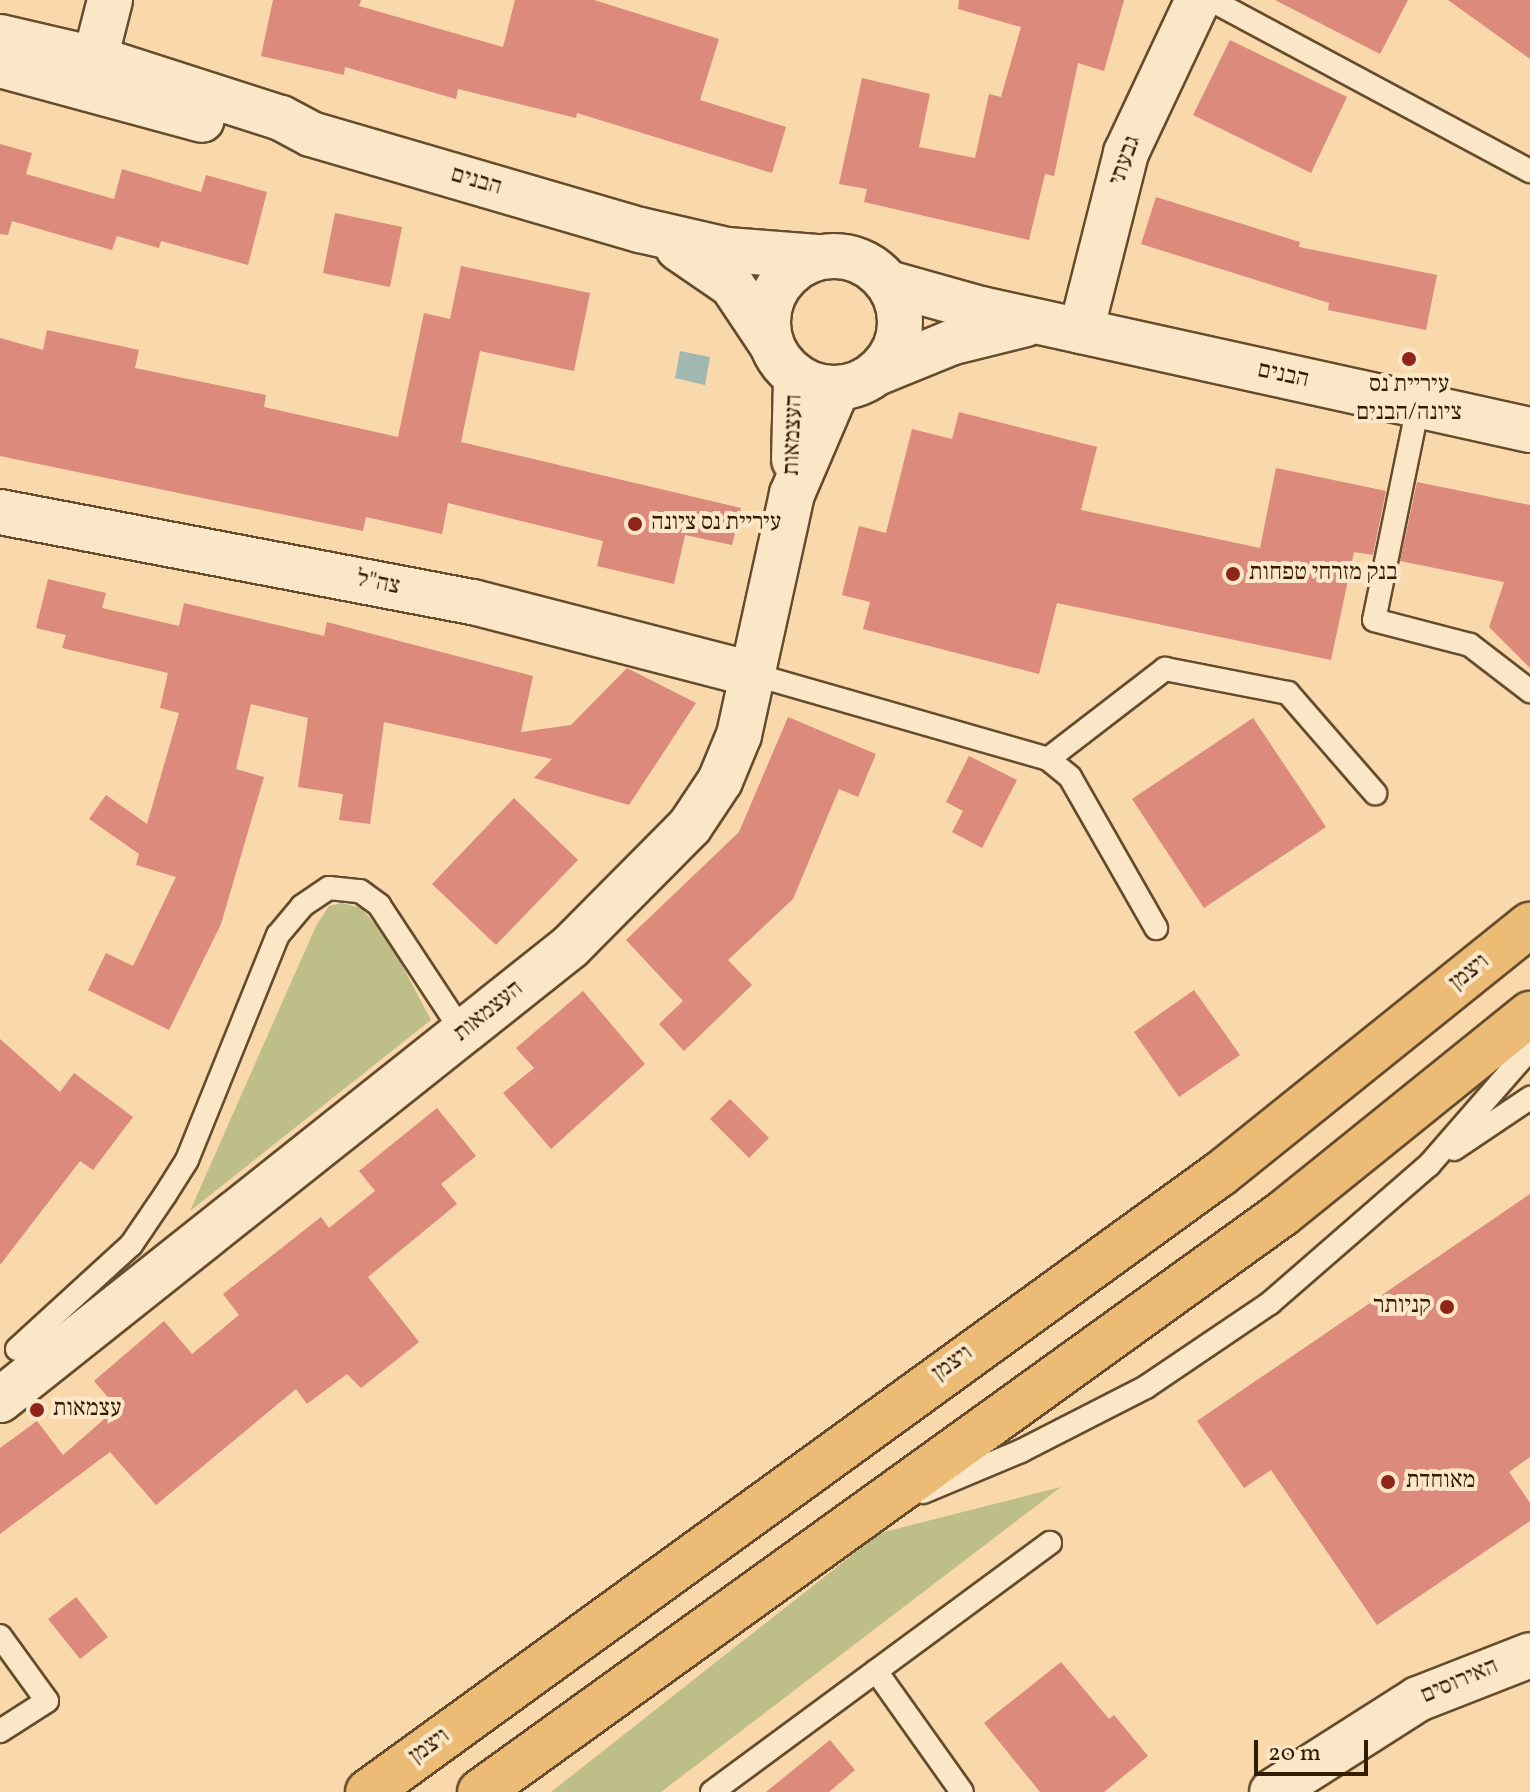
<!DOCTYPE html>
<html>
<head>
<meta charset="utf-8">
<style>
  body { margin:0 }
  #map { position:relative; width:1530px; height:1792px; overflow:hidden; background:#f9d8ab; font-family:Vollkorn,"Frank Ruhl Libre",serif }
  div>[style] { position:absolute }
  .green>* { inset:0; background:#bebe88 }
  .water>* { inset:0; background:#a0b8b1 }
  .building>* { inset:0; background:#db8a7b }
  .roads { filter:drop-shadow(2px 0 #644c2c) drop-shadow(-2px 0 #644c2c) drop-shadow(0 2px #644c2c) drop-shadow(0 -2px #644c2c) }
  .service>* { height:22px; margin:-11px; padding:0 11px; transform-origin:11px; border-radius:11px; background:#fbe6c8 }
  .minor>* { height:44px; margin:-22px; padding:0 22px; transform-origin:22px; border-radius:22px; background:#fbe6c8 }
  .tertiary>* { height:44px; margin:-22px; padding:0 22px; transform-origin:22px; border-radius:22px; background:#fbe6c8 }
  .tertiary>.ring { margin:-22px; padding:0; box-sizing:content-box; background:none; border:44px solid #fbe6c8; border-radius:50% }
  .primary>* { height:44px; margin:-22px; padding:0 22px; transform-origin:22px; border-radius:22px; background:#ecbc76 }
  .dots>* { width:22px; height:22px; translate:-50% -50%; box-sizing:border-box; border:4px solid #fbe6c8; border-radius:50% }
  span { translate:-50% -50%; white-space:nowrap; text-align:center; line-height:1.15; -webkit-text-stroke:8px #fbe6c8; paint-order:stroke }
  .street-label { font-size:24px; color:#331d02 }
  .poi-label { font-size:24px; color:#331d02 }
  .left { translate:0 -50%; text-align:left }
  .right { translate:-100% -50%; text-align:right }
  .scale { position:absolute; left:1254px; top:1740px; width:114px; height:36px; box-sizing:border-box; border:4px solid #331d02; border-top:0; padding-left:10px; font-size:24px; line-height:28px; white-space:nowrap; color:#331d02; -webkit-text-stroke:6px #fbe6c8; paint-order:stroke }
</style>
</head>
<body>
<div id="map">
  <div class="green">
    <i style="clip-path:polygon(342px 903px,361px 908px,387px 937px,431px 1020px,190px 1211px,316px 926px,329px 906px)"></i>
    <i style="clip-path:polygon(1061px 1487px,661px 1792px,551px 1792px,880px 1533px)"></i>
  </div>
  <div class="water">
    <i style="clip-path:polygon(680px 351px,710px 357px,705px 385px,675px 378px)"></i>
  </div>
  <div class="building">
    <i style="clip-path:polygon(273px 0,361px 0,359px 6px,503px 47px,515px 0,594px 0,719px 39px,700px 100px,786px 127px,772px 173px,577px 113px,576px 118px,458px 89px,456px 99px,345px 67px,344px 75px,261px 56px)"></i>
    <i style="clip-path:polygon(959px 0,1124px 0,1104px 71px,1078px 63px,1054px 176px,1045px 174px,1029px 240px,864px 202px,867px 189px,839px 184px,862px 78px,930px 94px,919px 147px,975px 158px,989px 94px,1001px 97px,1021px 27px,958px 9px)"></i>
    <i style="clip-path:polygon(1275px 0,1408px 0,1380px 54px)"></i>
    <i style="clip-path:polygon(1448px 0,1530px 0,1530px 59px)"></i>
    <i style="clip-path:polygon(1230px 40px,1347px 97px,1311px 173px,1193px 115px)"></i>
    <i style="clip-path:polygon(0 144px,32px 153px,26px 174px,114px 199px,122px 169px,201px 192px,206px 175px,267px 192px,248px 265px,161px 241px,159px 248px,117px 236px,112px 250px,12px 221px,8px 235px,0 234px)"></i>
    <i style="clip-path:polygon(1156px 197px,1300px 242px,1299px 247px,1437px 275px,1426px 330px,1328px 310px,1329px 303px,1141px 244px)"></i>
    <i style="clip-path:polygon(335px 213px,402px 227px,390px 287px,323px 273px)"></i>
    <i style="clip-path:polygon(461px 266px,590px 293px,574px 371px,480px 351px,461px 442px,741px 508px,732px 545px,685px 535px,674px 584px,597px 566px,603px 541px,448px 503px,442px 534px,366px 517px,363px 531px,0 456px,0 338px,43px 350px,47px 330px,139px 350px,135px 368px,266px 395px,264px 407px,398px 437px,424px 313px,450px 319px)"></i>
    <i style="clip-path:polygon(959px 412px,1097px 447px,1081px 510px,1260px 548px,1276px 468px,1386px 491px,1373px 555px,1354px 552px,1331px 660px,1057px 603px,1039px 674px,863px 629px,870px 602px,842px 595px,859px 526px,886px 533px,912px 429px,952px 439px)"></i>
    <i style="clip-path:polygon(1417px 482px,1530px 505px,1530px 668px,1489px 627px,1504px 582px,1400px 561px)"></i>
    <i style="clip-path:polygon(48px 579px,106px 593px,102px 608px,179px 626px,184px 603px,324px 636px,327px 622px,533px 676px,521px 732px,571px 725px,627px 668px,696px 703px,629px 805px,534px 778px,552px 759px,384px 722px,370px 824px,339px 820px,343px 794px,298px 787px,308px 718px,251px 704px,236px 769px,264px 777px,221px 924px,169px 1030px,88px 990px,106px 953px,133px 966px,176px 877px,136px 865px,139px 854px,89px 819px,106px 795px,147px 824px,179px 713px,160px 708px,168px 673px,62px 648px,66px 635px,36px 628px)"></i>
    <i style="clip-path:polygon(788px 717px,876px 754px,858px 797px,839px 789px,793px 899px,728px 960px,752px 985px,684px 1051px,659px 1024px,683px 1001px,626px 940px,739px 832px)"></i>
    <i style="clip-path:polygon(1253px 718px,1326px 827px,1204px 908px,1132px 799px)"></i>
    <i style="clip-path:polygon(969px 756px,1017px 780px,982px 848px,952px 832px,963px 811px,946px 802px)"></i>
    <i style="clip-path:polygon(514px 798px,578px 860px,496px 945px,432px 884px)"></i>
    <i style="clip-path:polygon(1194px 990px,1240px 1055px,1179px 1097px,1134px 1032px)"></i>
    <i style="clip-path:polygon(583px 991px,645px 1064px,551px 1149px,503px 1093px,534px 1068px,516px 1048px)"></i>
    <i style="clip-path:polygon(0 1039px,60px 1092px,74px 1073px,133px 1117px,93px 1170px,80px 1161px,0 1265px)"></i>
    <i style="clip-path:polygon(730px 1099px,769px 1138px,749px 1158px,710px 1119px)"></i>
    <i style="clip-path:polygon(437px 1108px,476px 1156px,441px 1184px,457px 1204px,368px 1277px,419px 1342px,361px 1388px,347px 1374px,307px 1404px,296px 1389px,156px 1505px,110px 1452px,0 1534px,0 1448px,37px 1421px,63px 1455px,117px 1408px,94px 1381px,164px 1321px,192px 1354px,239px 1315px,223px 1294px,321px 1217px,329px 1228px,375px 1191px,359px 1171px)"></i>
    <i style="clip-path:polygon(1530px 1194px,1530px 1457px,1509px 1472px,1530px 1503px,1530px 1521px,1377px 1625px,1271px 1470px,1244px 1488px,1197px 1421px)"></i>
    <i style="clip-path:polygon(76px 1597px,108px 1637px,80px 1659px,48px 1619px)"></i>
    <i style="clip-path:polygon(1061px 1662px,1109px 1719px,1114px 1715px,1148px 1756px,1104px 1792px,1040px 1792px,984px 1723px)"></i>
    <i style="clip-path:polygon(830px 1740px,855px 1770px,829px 1792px,766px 1792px)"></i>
  </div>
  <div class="roads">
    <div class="service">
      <i style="left:1211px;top:0;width:362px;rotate:28.2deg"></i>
      <i style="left:1418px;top:406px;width:218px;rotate:101.6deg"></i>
      <i style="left:1374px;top:620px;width:99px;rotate:14.6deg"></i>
      <i style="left:1470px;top:645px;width:76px;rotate:37.5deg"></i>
      <i style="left:752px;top:674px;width:308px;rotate:16deg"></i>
      <i style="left:1048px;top:759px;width:28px;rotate:39deg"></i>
      <i style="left:1070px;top:777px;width:174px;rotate:60.3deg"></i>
      <i style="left:1048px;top:759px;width:148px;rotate:-37.6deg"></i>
      <i style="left:1165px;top:669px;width:125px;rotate:11deg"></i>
      <i style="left:1288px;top:693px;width:133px;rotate:49deg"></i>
      <i style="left:1454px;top:1149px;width:92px;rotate:-33.9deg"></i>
      <i style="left:17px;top:1349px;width:154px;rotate:-42.4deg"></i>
      <i style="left:131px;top:1245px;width:60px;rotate:-55.8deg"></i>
      <i style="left:165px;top:1195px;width:41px;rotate:-57.8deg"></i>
      <i style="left:187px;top:1160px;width:243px;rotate:-68deg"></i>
      <i style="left:278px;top:935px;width:38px;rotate:-50deg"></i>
      <i style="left:302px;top:906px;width:32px;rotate:-34deg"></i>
      <i style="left:329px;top:888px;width:31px;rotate:6deg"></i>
      <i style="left:360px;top:891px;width:24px;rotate:36deg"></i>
      <i style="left:379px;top:905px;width:153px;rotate:56.7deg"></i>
      <i style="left:923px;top:1492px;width:106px;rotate:-22.7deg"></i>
      <i style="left:1021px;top:1451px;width:140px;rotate:-27.1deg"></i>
      <i style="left:1146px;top:1387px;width:150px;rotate:-34.1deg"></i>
      <i style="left:1270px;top:1303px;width:211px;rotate:-41deg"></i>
      <i style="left:1429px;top:1165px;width:154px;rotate:-49deg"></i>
      <i style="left:0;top:1636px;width:80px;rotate:54.1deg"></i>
      <i style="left:47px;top:1701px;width:56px;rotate:147.4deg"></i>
      <i style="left:876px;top:1671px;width:148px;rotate:54.6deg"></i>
      <i style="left:712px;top:1792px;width:420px;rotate:-36.4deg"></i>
    </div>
    <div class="minor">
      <i style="left:95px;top:59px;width:61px;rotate:-75.7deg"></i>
      <i style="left:1081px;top:331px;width:184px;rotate:-75.8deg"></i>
      <i style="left:1126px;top:153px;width:169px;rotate:-64.8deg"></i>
      <i style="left:794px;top:460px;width:84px;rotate:-88.6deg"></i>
      <i style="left:0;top:512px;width:481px;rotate:10.8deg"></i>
      <i style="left:473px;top:602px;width:288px;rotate:14.5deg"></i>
      <i style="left:0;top:1400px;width:728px;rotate:-38.48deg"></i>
      <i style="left:570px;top:947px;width:170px;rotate:-45.2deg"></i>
      <i style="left:690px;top:826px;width:54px;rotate:-56.3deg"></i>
      <i style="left:720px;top:781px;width:50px;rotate:-67.6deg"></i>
      <i style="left:739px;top:735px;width:247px;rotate:-77.6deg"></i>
      <i style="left:792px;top:494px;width:114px;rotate:-66.8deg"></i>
      <i style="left:1272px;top:1792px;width:173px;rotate:-32.5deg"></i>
      <i style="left:1418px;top:1699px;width:120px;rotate:-21.4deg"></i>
    </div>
    <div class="tertiary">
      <i style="left:0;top:37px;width:106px;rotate:13.1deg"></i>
      <i style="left:103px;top:61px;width:187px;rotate:17.8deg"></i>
      <i style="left:281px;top:118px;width:34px;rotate:28deg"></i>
      <i style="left:311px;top:134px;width:343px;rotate:16.3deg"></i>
      <i style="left:640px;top:230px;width:89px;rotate:12.9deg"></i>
      <i style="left:727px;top:250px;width:90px;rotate:4.4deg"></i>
      <i style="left:0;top:65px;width:209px;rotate:15.2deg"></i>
      <i style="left:678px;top:248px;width:65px;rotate:34.4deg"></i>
      <i style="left:732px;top:285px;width:69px;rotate:56.3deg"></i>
      <i class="ring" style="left:768px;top:256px;width:88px;height:88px"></i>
      <i style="left:888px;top:283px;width:97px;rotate:15.6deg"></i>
      <i style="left:981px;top:309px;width:562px;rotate:12.43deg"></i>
      <i style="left:877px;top:373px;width:79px;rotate:-22.3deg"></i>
      <i style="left:950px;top:343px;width:78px;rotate:-14deg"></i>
    </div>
    <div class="primary">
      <i style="left:368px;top:1792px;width:1053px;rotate:-35.96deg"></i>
      <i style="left:1220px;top:1174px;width:398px;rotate:-38.8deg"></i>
      <i style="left:480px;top:1792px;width:989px;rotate:-35.78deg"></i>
      <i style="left:1282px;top:1214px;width:319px;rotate:-38.9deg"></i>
    </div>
  </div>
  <div class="dots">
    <i style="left:1409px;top:359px;background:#8f2418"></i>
    <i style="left:635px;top:524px;background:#8f2418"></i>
    <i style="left:1233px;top:574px;background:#8f2418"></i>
    <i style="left:1447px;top:1307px;background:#8f2418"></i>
    <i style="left:37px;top:1410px;background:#8f2418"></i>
    <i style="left:1388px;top:1482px;background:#8f2418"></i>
  </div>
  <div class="street-label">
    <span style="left:1126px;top:161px;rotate:-70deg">גבעתי</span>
    <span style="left:476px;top:182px;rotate:16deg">הבנים</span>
    <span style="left:1283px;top:376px;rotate:12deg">הבנים</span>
    <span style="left:794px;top:435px;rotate:-88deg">העצמאות</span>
    <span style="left:378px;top:584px;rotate:11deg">צה"ל</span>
    <span style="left:1470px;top:973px;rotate:-39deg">ויצמן</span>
    <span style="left:489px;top:1012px;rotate:-39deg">העצמאות</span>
    <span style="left:953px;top:1364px;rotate:-36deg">ויצמן</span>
    <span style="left:1460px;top:1682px;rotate:-23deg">האירוסים</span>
    <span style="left:430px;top:1747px;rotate:-36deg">ויצמן</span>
  </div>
  <div class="poi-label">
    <span style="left:1409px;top:400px">עיריית נס<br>ציונה/הבנים</span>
    <span class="left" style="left:651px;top:524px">עיריית נס ציונה</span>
    <span class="left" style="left:1249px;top:574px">בנק מזרחי טפחות</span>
    <span class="right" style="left:1431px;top:1307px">קניותר</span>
    <span class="left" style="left:53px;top:1410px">עצמאות</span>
    <span class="left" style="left:1406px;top:1482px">מאוחדת</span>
  </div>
  <div class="scale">20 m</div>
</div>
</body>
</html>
